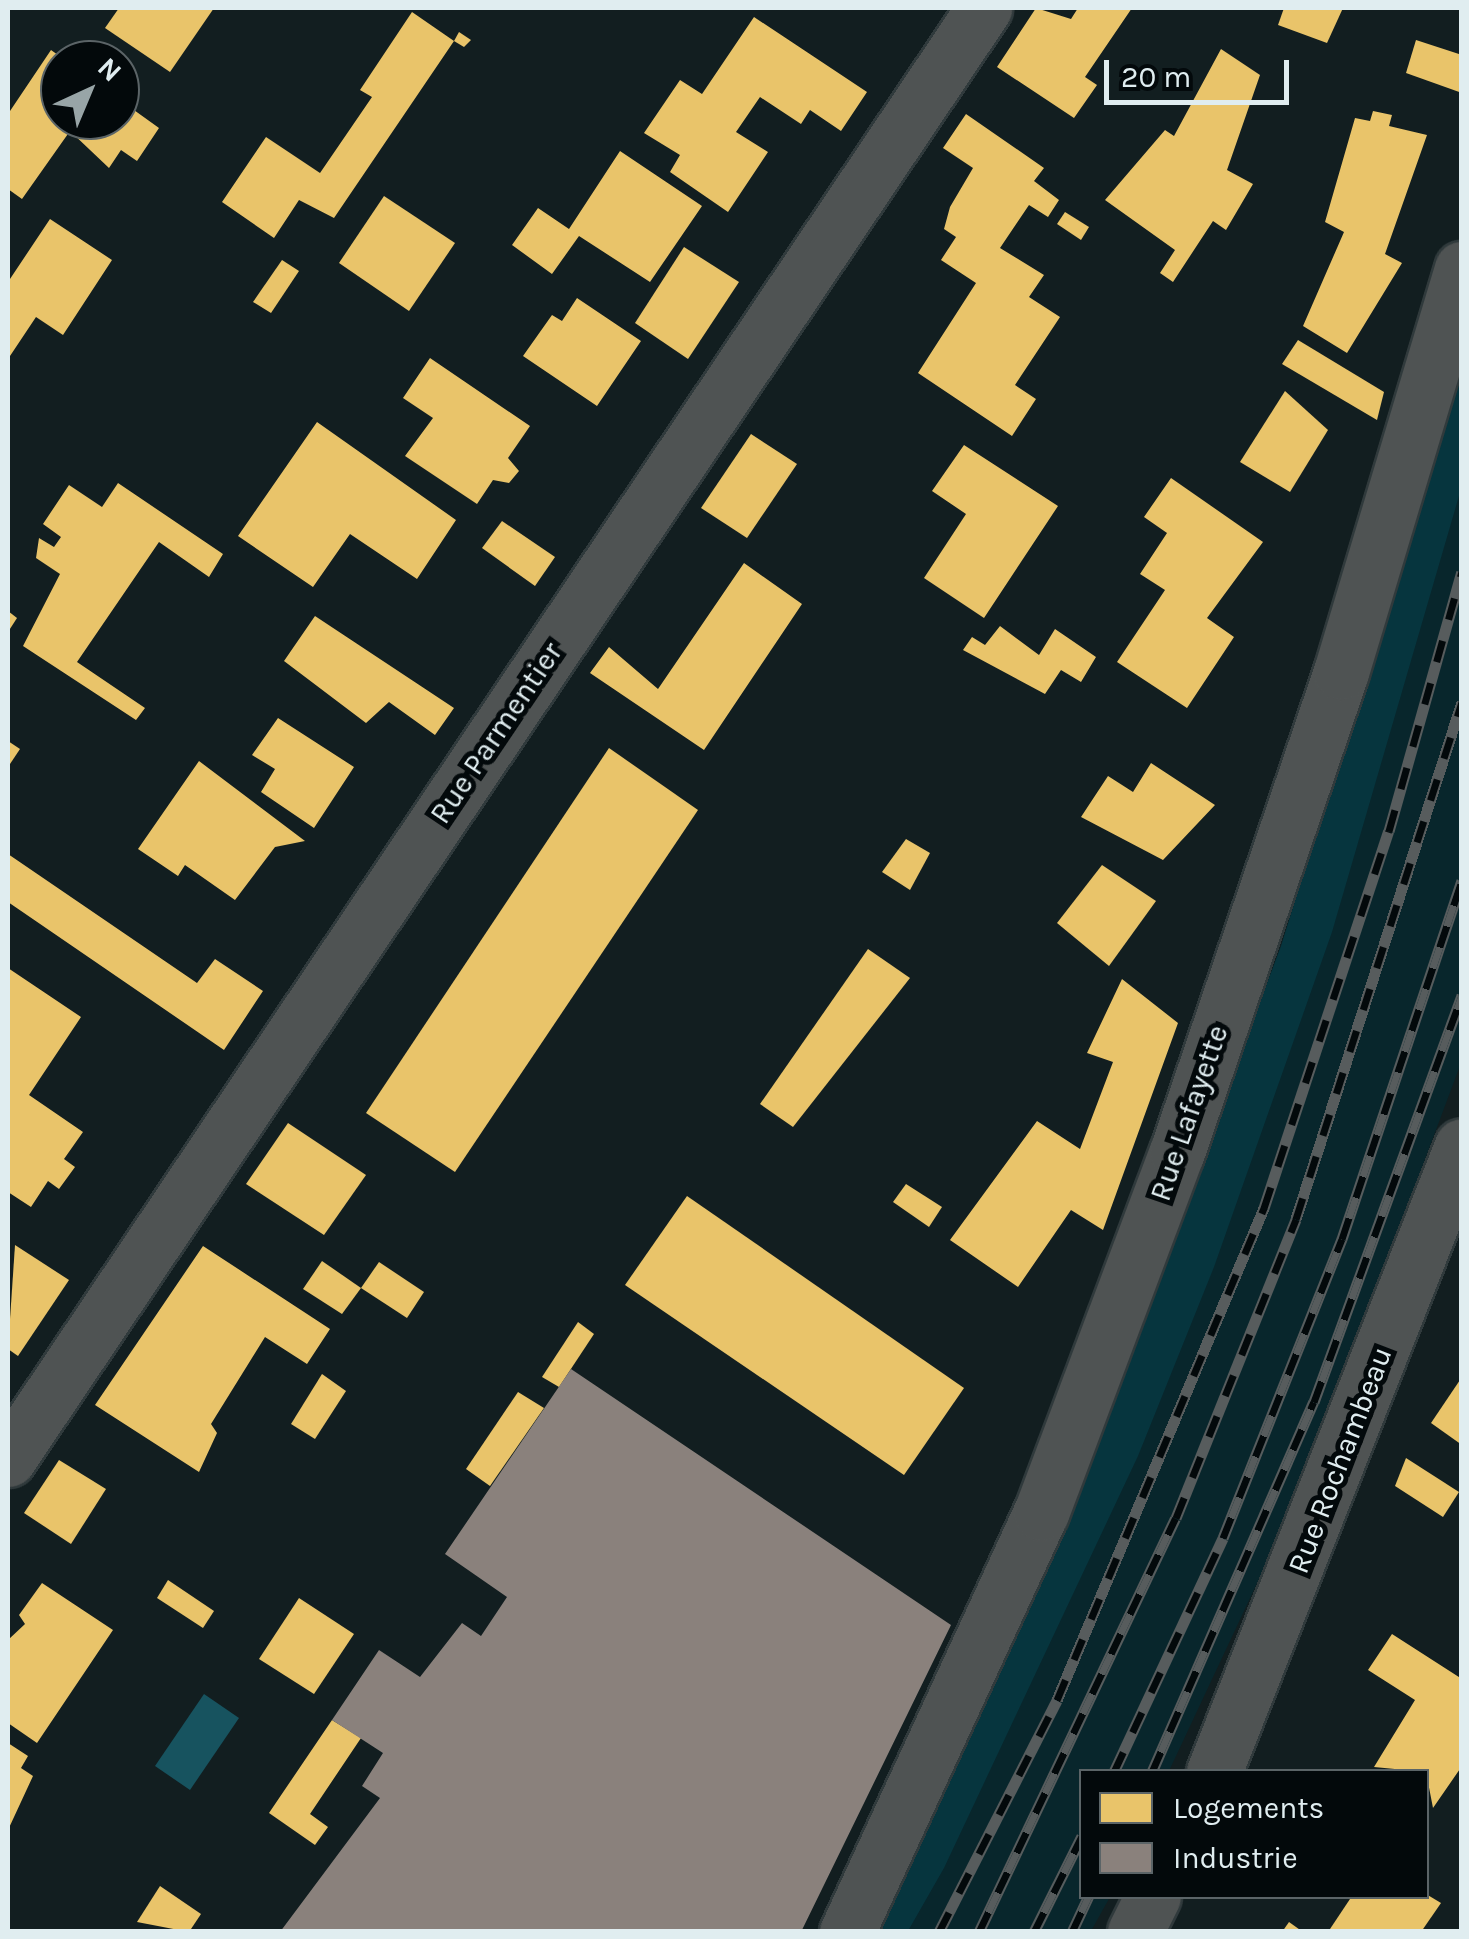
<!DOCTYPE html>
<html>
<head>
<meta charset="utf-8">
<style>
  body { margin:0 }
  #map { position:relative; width:1469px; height:1939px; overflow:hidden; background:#121e20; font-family:Karla,sans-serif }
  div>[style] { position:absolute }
  .built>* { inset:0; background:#08262c }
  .green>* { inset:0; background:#06353e }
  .water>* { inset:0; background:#17535f }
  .homes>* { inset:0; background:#e9c46a }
  .industry>* { inset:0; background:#8a817c }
  .roads { filter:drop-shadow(2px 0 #303a3c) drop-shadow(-2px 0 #303a3c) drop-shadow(0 2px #303a3c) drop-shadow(0 -2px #303a3c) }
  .street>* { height:55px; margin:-27.5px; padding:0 27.5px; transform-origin:27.5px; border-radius:27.5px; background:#4f5353 }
  .rail>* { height:11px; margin-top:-5.5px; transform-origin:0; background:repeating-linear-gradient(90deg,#03090b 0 22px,#575c5d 0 44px); box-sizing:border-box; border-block:2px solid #575c5d }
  span { translate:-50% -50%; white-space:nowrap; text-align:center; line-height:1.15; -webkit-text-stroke:10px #03090b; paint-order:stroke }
  .street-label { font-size:30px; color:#e0edf0 }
  .frame { position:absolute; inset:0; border:10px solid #e0edf0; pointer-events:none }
  .legend { position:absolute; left:1079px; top:1769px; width:350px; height:130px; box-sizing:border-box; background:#03090b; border:2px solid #5b6467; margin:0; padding:12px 18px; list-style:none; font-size:30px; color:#e0edf0 }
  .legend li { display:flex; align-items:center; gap:20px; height:50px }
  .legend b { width:50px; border:2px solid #5b6467 }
  .north { position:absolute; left:40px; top:40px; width:100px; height:100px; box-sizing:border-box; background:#03090b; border:2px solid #5b6467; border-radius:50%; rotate:44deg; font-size:28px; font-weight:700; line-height:40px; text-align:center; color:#e0edf0 }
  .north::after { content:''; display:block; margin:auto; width:35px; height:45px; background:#98a5a7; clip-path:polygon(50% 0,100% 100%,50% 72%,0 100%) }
  .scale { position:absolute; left:1104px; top:60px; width:185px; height:45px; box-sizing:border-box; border:5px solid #e0edf0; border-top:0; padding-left:12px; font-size:30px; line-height:35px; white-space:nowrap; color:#e0edf0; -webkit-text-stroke:8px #03090b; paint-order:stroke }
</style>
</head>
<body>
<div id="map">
  <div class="built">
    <i style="clip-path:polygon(1461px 369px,1461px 1063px,1304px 1483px,1169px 1771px,1082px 1772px,1082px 1896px,1110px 1897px,1091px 1931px,874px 1932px,947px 1785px,1113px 1396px,1281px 946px)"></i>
  </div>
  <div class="green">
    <i style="clip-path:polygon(1461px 369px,1461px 489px,1332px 932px,1214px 1267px,1138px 1456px,944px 1868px,908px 1931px,874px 1932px,947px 1785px,1113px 1396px,1281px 946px)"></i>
  </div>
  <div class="water">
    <i style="clip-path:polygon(204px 1694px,239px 1718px,190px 1790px,155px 1766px)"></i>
  </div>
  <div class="homes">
    <i style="clip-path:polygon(119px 8px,214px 8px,170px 72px,105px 28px)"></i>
    <i style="clip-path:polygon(1036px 8px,1071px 19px,1078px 8px,1132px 8px,1085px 77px,1097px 85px,1074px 118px,997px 67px)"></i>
    <i style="clip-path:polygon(1284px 8px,1343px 8px,1327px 43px,1278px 25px)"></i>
    <i style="clip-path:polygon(412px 12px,454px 41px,334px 218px,299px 200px,274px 238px,222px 202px,266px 137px,320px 173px,372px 97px,360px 90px)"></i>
    <i style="clip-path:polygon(754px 17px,867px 92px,841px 131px,810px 110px,801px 124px,760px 97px,736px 132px,768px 152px,728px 212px,670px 172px,680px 155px,644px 133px,680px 80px,702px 94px)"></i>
    <i style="clip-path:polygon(459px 32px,471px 40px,464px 47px,454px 41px)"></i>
    <i style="clip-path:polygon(1416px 40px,1462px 55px,1462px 93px,1406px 73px)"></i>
    <i style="clip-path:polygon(1221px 49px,1260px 75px,1227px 170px,1253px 184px,1226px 230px,1213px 221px,1173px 282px,1160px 273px,1175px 250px,1105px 200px,1165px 130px,1174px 136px)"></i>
    <i style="clip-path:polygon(51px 50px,65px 60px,60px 120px,120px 120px,120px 100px,159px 128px,137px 161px,121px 150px,109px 168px,70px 131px,22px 199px,8px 189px,8px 114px)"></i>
    <i style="clip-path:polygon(1373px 111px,1392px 115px,1389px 126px,1427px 135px,1385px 254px,1402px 263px,1347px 353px,1303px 326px,1344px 232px,1325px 222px,1355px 118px,1370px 121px)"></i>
    <i style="clip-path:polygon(966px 114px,1044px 168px,1034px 181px,1059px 200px,1048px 217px,1029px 205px,1000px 248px,1044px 275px,1029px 297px,1060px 317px,1015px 385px,1036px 399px,1012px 436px,918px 373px,976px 283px,941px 260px,956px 237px,944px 229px,950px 207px,973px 168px,943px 148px)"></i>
    <i style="clip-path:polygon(620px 151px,702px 206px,650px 282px,579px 236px,552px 274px,512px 245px,538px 208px,569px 229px)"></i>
    <i style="clip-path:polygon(384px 196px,455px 243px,409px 311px,339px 263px)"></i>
    <i style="clip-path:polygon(1065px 212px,1089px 227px,1081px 240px,1057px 224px)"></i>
    <i style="clip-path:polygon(50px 219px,112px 260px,63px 335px,36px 317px,8px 359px,8px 282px)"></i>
    <i style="clip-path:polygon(684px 247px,739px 282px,688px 359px,635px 323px)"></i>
    <i style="clip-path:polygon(282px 260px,299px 271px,271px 313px,253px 302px)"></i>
    <i style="clip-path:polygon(577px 298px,641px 341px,597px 406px,523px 356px,552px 315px,562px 321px)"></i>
    <i style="clip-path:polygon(1298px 340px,1384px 392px,1377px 420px,1282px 364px)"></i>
    <i style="clip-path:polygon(430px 358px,530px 426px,508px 458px,519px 471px,509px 483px,493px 480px,477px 504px,405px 456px,433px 418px,403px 398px)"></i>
    <i style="clip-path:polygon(1285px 391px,1328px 430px,1290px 492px,1240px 462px)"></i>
    <i style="clip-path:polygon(317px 422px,456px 520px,417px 579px,350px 534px,313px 587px,238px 536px)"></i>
    <i style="clip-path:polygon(751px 434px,797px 464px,747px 538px,701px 508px)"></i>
    <i style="clip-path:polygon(964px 445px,1058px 506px,984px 618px,924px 578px,966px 514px,932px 491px)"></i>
    <i style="clip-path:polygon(1171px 478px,1263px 542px,1207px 618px,1234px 637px,1187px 708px,1117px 662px,1165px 590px,1140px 574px,1167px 533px,1144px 517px)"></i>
    <i style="clip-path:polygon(118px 483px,223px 554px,209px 577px,159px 542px,77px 662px,145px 708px,136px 720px,23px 646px,60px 574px,36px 558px,39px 538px,54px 547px,61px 537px,43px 524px,69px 485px,102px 507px)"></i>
    <i style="clip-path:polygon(502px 521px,555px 557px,535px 586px,482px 548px)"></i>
    <i style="clip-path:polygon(744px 563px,802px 604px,704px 750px,590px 673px,609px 647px,658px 689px)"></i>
    <i style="clip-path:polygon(8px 611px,17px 618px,8px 632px)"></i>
    <i style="clip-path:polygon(315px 616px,454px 708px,435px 735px,389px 702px,366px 723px,284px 661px)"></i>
    <i style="clip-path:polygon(1000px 626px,1039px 655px,1055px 629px,1096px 657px,1081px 682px,1061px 670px,1045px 694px,963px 650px,972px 637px,985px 645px)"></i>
    <i style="clip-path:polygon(278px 718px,354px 767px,314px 828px,261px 792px,275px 769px,252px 755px)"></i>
    <i style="clip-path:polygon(8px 741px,20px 749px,8px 767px)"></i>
    <i style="clip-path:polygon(609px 748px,698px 810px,455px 1172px,366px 1113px)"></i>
    <i style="clip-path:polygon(199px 761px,305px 841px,275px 847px,235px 900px,185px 865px,178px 876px,138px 849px)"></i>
    <i style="clip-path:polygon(1151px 763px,1215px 805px,1163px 860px,1081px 817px,1108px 776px,1133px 792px)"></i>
    <i style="clip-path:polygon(906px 839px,930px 853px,910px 890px,882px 872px)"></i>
    <i style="clip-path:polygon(8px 854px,197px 983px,215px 959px,263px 991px,224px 1050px,8px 902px)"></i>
    <i style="clip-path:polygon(1102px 865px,1156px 901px,1109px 966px,1057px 923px)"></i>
    <i style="clip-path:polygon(868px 949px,910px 978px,793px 1127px,760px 1104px)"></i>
    <i style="clip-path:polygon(8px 968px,81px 1017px,29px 1095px,83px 1132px,64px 1159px,75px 1167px,59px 1189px,48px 1181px,31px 1207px,8px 1192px)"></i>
    <i style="clip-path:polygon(1122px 979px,1178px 1023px,1103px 1230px,1071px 1210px,1018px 1287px,950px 1240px,1037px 1121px,1080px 1149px,1113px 1062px,1087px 1053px)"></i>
    <i style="clip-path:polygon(288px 1123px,366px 1175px,324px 1235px,246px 1184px)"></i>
    <i style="clip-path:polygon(906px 1184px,942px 1207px,929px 1227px,893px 1202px)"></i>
    <i style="clip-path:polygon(687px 1196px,964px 1388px,904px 1475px,625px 1285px)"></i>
    <i style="clip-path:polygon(15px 1245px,69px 1280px,18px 1356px,8px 1349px)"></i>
    <i style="clip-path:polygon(203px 1246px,330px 1329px,307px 1364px,265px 1337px,211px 1424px,217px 1433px,199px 1472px,95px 1405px)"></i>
    <i style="clip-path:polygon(322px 1261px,361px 1288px,342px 1314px,303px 1289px)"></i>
    <i style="clip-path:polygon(379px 1262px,424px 1292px,407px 1318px,361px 1288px)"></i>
    <i style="clip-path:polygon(578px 1322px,594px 1334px,559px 1387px,542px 1377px)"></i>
    <i style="clip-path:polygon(322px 1374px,346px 1391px,315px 1439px,291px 1424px)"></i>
    <i style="clip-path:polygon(1462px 1377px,1462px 1445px,1431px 1423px)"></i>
    <i style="clip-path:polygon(518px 1392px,544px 1408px,490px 1486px,466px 1469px)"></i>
    <i style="clip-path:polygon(1406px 1458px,1459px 1492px,1443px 1517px,1395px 1486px)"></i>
    <i style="clip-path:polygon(59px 1460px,106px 1489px,71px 1544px,24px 1513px)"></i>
    <i style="clip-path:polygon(168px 1580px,214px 1611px,203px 1628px,157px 1598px)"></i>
    <i style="clip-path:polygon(42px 1583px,113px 1630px,37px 1743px,8px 1723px,8px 1640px,25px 1624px,19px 1615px)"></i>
    <i style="clip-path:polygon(299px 1598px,354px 1634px,314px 1694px,259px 1659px)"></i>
    <i style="clip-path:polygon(1392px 1634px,1462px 1679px,1462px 1766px,1433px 1808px,1426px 1772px,1374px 1767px,1415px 1700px,1368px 1670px)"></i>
    <i style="clip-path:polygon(332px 1720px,361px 1738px,310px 1814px,328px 1827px,315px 1845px,269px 1813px)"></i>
    <i style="clip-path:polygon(8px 1743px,28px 1756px,21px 1768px,33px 1776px,8px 1830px)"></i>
    <i style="clip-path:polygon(160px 1886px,201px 1914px,189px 1932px,137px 1922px)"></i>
    <i style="clip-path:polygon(1426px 1894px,1441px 1903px,1421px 1932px,1328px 1932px,1352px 1896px)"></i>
    <i style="clip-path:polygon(1289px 1922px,1303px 1932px,1282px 1932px)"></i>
  </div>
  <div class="industry">
    <i style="clip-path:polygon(571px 1369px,951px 1625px,801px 1932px,280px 1932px,380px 1798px,362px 1786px,383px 1753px,332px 1720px,379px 1650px,420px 1677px,462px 1623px,481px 1636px,507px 1597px,445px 1554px)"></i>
  </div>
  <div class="roads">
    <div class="street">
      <i style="left:8px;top:1459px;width:1749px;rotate:-56.07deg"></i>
      <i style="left:1214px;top:1772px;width:673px;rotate:-68.39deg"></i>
      <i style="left:847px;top:1932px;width:462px;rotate:-65.2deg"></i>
      <i style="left:1041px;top:1513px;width:386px;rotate:-69.4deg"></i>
      <i style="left:1177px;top:1152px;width:507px;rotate:-71.14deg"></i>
      <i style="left:1341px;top:672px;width:421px;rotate:-73.3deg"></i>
      <i style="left:1135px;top:1932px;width:40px;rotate:-63.4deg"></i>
    </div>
  </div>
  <div class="rail">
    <i style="left:1114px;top:1772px;width:258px;rotate:-65deg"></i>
    <i style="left:1223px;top:1538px;width:322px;rotate:-68.3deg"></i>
    <i style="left:1342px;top:1239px;width:378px;rotate:-71.5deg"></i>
    <i style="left:1152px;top:1772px;width:404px;rotate:-66.4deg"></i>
    <i style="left:1314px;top:1402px;width:433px;rotate:-70deg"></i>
    <i style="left:939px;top:1932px;width:260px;rotate:-63deg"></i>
    <i style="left:1057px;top:1700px;width:534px;rotate:-67.18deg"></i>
    <i style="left:1264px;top:1208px;width:397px;rotate:-71.7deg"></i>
    <i style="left:1389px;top:831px;width:269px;rotate:-74.3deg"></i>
    <i style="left:979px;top:1932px;width:458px;rotate:-64.6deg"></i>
    <i style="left:1176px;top:1518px;width:322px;rotate:-68.1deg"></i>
    <i style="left:1296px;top:1219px;width:543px;rotate:-72.2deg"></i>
    <i style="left:1034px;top:1932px;width:107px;rotate:-63.4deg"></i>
    <i style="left:1072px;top:1932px;width:40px;rotate:-65deg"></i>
  </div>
  <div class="street-label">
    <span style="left:496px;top:733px;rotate:-56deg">Rue Parmentier</span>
    <span style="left:1189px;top:1113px;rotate:-71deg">Rue Lafayette</span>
    <span style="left:1340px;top:1460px;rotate:-69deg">Rue Rochambeau</span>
  </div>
  <div class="frame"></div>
  <ul class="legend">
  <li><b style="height:28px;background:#e9c46a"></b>Logements</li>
  <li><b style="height:28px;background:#8a817c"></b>Industrie</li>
  </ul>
  <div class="north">N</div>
  <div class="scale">20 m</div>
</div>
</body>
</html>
